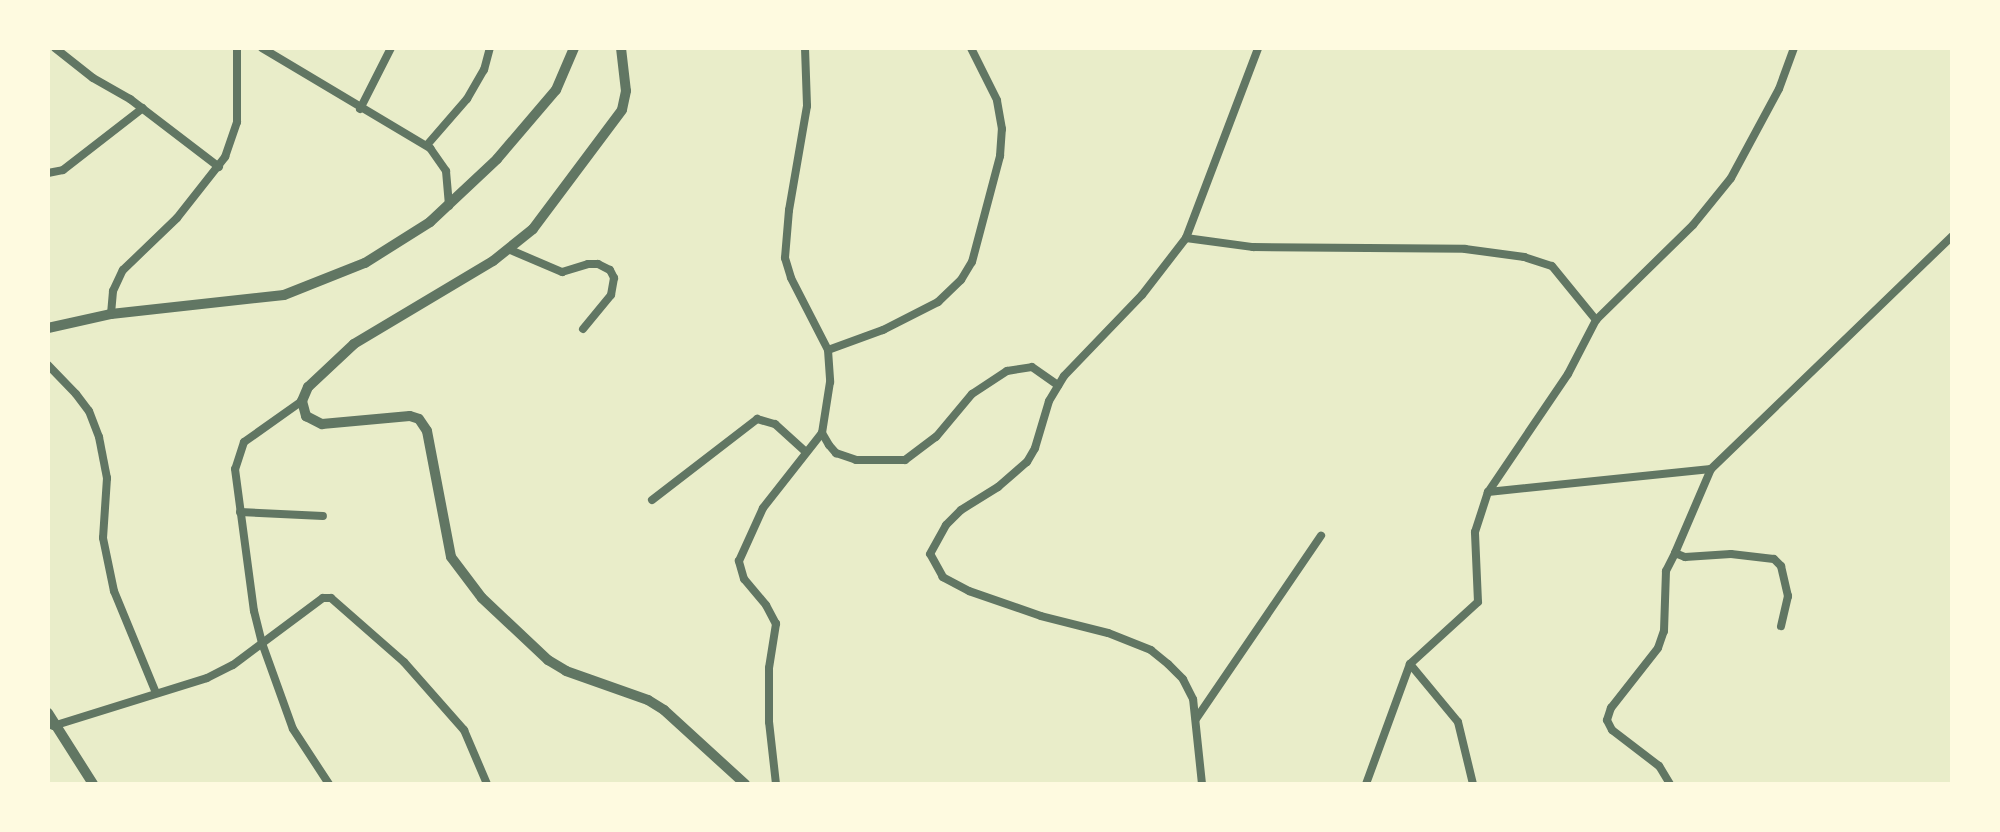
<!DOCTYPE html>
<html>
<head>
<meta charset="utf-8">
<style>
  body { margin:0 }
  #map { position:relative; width:2000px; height:832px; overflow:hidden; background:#e9edc9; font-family:Mulish,sans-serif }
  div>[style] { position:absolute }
  .minor>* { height:8px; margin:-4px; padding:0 4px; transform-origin:4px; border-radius:4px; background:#617663 }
  .tertiary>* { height:10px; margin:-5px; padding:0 5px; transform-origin:5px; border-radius:5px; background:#617663 }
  span { translate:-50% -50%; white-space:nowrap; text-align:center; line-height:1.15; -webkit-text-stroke:8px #fefae0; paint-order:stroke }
  .frame { position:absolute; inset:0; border:50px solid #fefae0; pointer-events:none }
</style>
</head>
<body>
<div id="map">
  <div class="minor">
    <i style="left:55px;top:48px;width:48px;rotate:38.3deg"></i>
    <i style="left:93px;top:78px;width:43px;rotate:29.6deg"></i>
    <i style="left:130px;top:99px;width:112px;rotate:37.4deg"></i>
    <i style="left:262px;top:48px;width:196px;rotate:30.8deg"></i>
    <i style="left:430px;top:148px;width:28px;rotate:55deg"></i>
    <i style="left:446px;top:171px;width:35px;rotate:85deg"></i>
    <i style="left:805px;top:48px;width:58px;rotate:88deg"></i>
    <i style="left:807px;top:106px;width:106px;rotate:99.8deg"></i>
    <i style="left:789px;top:210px;width:48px;rotate:94.8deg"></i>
    <i style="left:785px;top:258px;width:21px;rotate:73deg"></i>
    <i style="left:791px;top:278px;width:81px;rotate:62.8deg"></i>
    <i style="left:828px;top:350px;width:32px;rotate:86deg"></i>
    <i style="left:830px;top:382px;width:52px;rotate:98.9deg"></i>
    <i style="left:822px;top:433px;width:14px;rotate:60deg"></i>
    <i style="left:829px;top:445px;width:11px;rotate:49deg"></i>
    <i style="left:836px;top:453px;width:21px;rotate:19deg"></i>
    <i style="left:856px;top:460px;width:49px"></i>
    <i style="left:905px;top:460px;width:39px;rotate:-37deg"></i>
    <i style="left:936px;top:437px;width:56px;rotate:-50.1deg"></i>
    <i style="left:972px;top:394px;width:42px;rotate:-33.3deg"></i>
    <i style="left:1007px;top:371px;width:25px;rotate:-9deg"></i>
    <i style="left:1032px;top:367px;width:32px;rotate:35deg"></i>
    <i style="left:360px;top:109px;width:68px;rotate:-63.1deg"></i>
    <i style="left:427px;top:145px;width:61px;rotate:-49deg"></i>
    <i style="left:467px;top:99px;width:34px;rotate:-60deg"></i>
    <i style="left:484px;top:70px;width:23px;rotate:-75deg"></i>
    <i style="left:48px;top:173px;width:15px;rotate:-11deg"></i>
    <i style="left:63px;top:170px;width:101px;rotate:-37.8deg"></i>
    <i style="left:1186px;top:238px;width:68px;rotate:7.7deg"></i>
    <i style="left:1253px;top:247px;width:212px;rotate:0.5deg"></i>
    <i style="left:1465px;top:249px;width:60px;rotate:7.7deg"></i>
    <i style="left:1524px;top:257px;width:29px;rotate:18deg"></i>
    <i style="left:1552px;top:266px;width:70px;rotate:50.8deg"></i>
    <i style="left:1596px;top:320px;width:61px;rotate:117.4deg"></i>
    <i style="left:1568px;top:374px;width:143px;rotate:124.1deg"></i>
    <i style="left:1488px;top:492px;width:224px;rotate:-5.9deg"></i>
    <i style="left:1711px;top:469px;width:91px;rotate:113.2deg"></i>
    <i style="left:1675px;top:553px;width:11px;rotate:22deg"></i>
    <i style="left:1685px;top:557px;width:46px;rotate:-3.7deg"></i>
    <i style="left:1731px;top:554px;width:43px;rotate:6.6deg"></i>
    <i style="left:1774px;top:559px;width:10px;rotate:45deg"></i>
    <i style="left:1781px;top:566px;width:31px;rotate:77deg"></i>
    <i style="left:1788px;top:596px;width:31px;rotate:103deg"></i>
    <i style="left:508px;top:249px;width:59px;rotate:23.1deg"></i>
    <i style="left:562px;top:272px;width:27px;rotate:-17deg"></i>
    <i style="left:588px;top:264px;width:10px"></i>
    <i style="left:598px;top:264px;width:13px;rotate:27deg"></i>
    <i style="left:610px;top:270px;width:9px;rotate:63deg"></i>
    <i style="left:614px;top:278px;width:17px;rotate:100deg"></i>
    <i style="left:611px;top:295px;width:44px;rotate:129.5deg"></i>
    <i style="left:111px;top:314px;width:23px;rotate:-85deg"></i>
    <i style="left:113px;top:291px;width:23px;rotate:-65deg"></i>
    <i style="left:123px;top:270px;width:75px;rotate:-43.9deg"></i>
    <i style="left:177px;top:218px;width:78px;rotate:-51.8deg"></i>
    <i style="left:225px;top:157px;width:37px;rotate:-71deg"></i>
    <i style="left:237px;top:122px;width:74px;rotate:-90deg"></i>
    <i style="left:1596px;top:320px;width:136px;rotate:-44.4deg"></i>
    <i style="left:1693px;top:225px;width:60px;rotate:-51deg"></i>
    <i style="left:1731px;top:178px;width:101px;rotate:-61.7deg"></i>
    <i style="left:1779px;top:89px;width:44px;rotate:-69.9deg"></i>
    <i style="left:828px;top:350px;width:59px;rotate:-20deg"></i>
    <i style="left:883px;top:330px;width:62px;rotate:-27deg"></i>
    <i style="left:938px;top:302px;width:32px;rotate:-44deg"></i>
    <i style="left:961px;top:280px;width:21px;rotate:-59deg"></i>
    <i style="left:972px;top:262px;width:110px;rotate:-75.2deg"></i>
    <i style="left:1000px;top:156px;width:27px;rotate:-86deg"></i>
    <i style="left:1002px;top:129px;width:29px;rotate:-100deg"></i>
    <i style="left:997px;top:100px;width:58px;rotate:-116.6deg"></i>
    <i style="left:48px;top:365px;width:40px;rotate:46deg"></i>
    <i style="left:76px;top:394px;width:21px;rotate:53deg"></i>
    <i style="left:89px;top:411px;width:28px;rotate:69deg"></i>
    <i style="left:99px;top:437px;width:42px;rotate:79deg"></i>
    <i style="left:107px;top:478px;width:60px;rotate:93.8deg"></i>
    <i style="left:103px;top:538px;width:54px;rotate:78.3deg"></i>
    <i style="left:114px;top:591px;width:110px;rotate:67.6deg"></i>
    <i style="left:302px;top:401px;width:71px;rotate:144.7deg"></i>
    <i style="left:244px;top:442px;width:28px;rotate:108deg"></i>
    <i style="left:235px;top:469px;width:143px;rotate:82.4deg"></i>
    <i style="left:254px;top:611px;width:33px;rotate:76deg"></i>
    <i style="left:262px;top:643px;width:91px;rotate:70.2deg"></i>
    <i style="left:293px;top:729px;width:66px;rotate:56.8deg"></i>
    <i style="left:1711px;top:469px;width:335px;rotate:-44deg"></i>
    <i style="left:652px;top:500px;width:133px;rotate:-37.6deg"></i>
    <i style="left:757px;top:419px;width:19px;rotate:16deg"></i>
    <i style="left:775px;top:424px;width:42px;rotate:42.1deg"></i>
    <i style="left:240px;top:512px;width:83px;rotate:2.8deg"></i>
    <i style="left:1410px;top:664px;width:75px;rotate:50.4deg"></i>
    <i style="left:1458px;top:722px;width:64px;rotate:76.4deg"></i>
    <i style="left:1196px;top:719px;width:222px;rotate:-55.7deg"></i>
    <i style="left:53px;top:726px;width:161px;rotate:-17.3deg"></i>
    <i style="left:207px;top:678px;width:29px;rotate:-27deg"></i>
    <i style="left:233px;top:665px;width:112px;rotate:-36.7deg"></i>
    <i style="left:323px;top:598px;width:8px"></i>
    <i style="left:331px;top:598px;width:97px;rotate:41.2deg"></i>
    <i style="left:404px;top:662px;width:91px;rotate:48.6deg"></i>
    <i style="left:464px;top:730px;width:59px;rotate:66.9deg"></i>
    <i style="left:776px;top:784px;width:62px;rotate:-96.4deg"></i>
    <i style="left:769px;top:722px;width:54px;rotate:-90deg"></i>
    <i style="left:769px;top:668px;width:45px;rotate:-81deg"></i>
    <i style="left:776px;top:624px;width:21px;rotate:-118deg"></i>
    <i style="left:766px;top:605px;width:34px;rotate:-130deg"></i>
    <i style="left:744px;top:579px;width:19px;rotate:-106deg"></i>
    <i style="left:739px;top:561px;width:58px;rotate:-65.6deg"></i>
    <i style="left:763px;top:508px;width:95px;rotate:-51.8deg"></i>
    <i style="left:1202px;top:784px;width:85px;rotate:-96deg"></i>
    <i style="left:1193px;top:699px;width:22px;rotate:-117deg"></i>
    <i style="left:1183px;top:679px;width:21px;rotate:-135deg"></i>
    <i style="left:1168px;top:664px;width:22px;rotate:-141deg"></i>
    <i style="left:1151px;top:650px;width:46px;rotate:-158.4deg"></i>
    <i style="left:1108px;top:633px;width:69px;rotate:-165.8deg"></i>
    <i style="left:1041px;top:616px;width:76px;rotate:-160.9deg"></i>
    <i style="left:969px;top:591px;width:30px;rotate:-152deg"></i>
    <i style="left:943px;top:577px;width:26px;rotate:-119deg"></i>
    <i style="left:930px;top:554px;width:33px;rotate:-61deg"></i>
    <i style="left:946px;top:525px;width:21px;rotate:-45deg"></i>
    <i style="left:961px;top:510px;width:44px;rotate:-31.9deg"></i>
    <i style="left:998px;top:487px;width:38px;rotate:-41deg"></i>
    <i style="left:1027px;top:462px;width:16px;rotate:-60deg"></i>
    <i style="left:1035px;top:448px;width:49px;rotate:-73.4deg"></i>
    <i style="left:1049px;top:401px;width:29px;rotate:-59deg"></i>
    <i style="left:1064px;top:376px;width:112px;rotate:-46.1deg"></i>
    <i style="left:1142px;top:295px;width:72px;rotate:-52.3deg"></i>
    <i style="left:1186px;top:238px;width:203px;rotate:-69.2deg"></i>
    <i style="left:1366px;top:784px;width:128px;rotate:-69.9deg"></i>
    <i style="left:1410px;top:664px;width:92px;rotate:-42.4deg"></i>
    <i style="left:1478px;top:602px;width:70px;rotate:-92.5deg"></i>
    <i style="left:1475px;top:532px;width:42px;rotate:-72deg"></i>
    <i style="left:1670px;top:784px;width:21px;rotate:-121deg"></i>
    <i style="left:1659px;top:766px;width:59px;rotate:-142.5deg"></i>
    <i style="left:1612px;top:730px;width:11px;rotate:-117deg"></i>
    <i style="left:1607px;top:720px;width:13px;rotate:-72deg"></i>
    <i style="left:1611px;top:708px;width:76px;rotate:-51.9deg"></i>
    <i style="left:1658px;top:648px;width:18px;rotate:-71deg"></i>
    <i style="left:1664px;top:631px;width:60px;rotate:-88.1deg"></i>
    <i style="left:1666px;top:571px;width:20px;rotate:-63deg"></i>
  </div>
  <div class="tertiary">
    <i style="left:621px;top:48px;width:43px;rotate:83.4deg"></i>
    <i style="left:626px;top:91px;width:19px;rotate:102deg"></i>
    <i style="left:622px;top:110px;width:149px;rotate:126.8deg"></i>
    <i style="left:533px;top:229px;width:51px;rotate:141.3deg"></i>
    <i style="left:493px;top:261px;width:162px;rotate:149.2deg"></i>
    <i style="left:354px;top:344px;width:63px;rotate:136.9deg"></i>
    <i style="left:308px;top:387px;width:15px;rotate:113deg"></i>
    <i style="left:302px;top:401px;width:16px;rotate:75deg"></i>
    <i style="left:306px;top:416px;width:18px;rotate:27deg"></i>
    <i style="left:322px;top:424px;width:88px;rotate:-5.2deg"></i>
    <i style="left:410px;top:416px;width:9px;rotate:18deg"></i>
    <i style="left:419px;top:419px;width:14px;rotate:56deg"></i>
    <i style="left:427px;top:431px;width:128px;rotate:79.2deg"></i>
    <i style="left:451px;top:557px;width:51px;rotate:52.9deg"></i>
    <i style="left:482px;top:598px;width:91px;rotate:43.2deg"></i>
    <i style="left:548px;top:660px;width:21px;rotate:31deg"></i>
    <i style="left:566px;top:671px;width:87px;rotate:19.5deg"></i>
    <i style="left:648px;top:700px;width:19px;rotate:32deg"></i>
    <i style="left:664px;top:710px;width:110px;rotate:42.4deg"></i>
    <i style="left:48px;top:328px;width:65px;rotate:-12.5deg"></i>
    <i style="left:111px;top:314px;width:174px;rotate:-6.3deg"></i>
    <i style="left:284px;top:295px;width:87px;rotate:-21.6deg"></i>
    <i style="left:365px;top:263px;width:77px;rotate:-32.2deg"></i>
    <i style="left:430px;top:222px;width:92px;rotate:-43.2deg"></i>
    <i style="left:497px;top:159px;width:91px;rotate:-49.5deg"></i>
    <i style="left:556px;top:90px;width:46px;rotate:-66.8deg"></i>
    <i style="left:48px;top:713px;width:84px;rotate:57.6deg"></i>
  </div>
  <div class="frame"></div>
</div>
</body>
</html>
